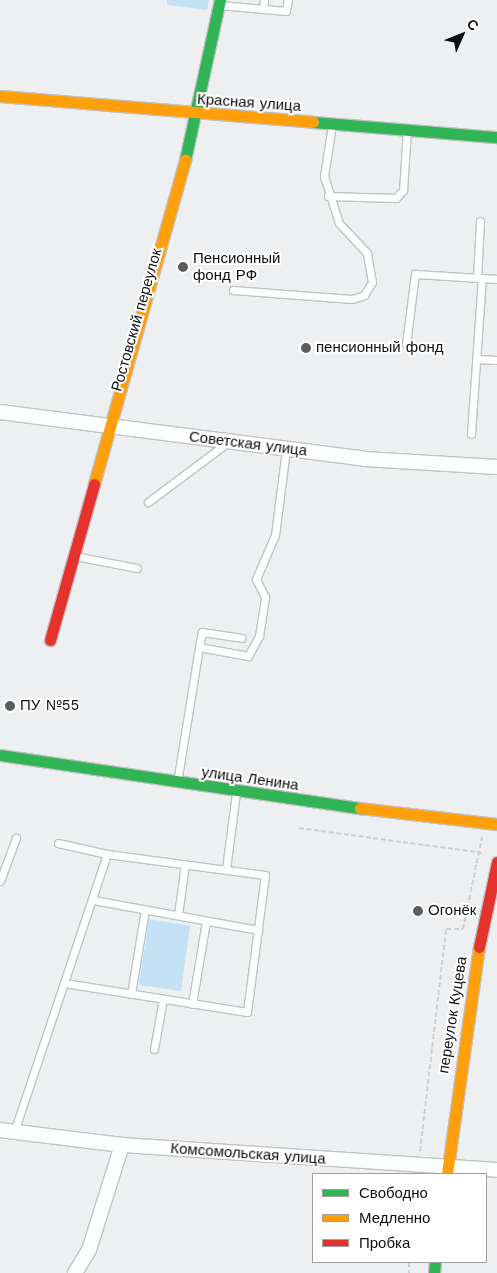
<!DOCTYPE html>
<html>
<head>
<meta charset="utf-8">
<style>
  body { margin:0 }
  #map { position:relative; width:497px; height:1273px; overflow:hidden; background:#edeff1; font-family:"Work Sans",sans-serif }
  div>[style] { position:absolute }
  .green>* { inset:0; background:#c4e2f5 }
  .path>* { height:2px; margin-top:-1px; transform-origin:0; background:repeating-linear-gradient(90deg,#cecece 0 5px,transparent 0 7.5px) }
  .roads { filter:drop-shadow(1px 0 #c1c2c4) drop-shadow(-1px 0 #c1c2c4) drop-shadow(0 1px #c1c2c4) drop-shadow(0 -1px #c1c2c4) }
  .lane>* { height:7px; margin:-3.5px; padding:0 3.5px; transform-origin:3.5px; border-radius:3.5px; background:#fcfdfd }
  .street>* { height:14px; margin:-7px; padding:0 7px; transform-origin:7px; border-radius:7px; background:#fcfdfd }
  .fast>* { height:11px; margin:-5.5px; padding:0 5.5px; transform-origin:5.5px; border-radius:5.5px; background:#30b455 }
  .slow>* { height:11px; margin:-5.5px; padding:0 5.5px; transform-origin:5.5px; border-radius:5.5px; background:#ff9f0a }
  .jam>* { height:11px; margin:-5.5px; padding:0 5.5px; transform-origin:5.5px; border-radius:5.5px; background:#e5322d }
  .dots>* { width:14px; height:14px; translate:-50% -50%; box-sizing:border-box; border:2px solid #fff; border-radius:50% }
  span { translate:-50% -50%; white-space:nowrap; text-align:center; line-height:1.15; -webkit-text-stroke:4px #fff; paint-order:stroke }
  .street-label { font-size:15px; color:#0d0e0f }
  .poi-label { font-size:15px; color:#0d0e0f }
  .left { translate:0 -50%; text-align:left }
  .legend { position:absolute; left:312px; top:1173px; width:175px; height:90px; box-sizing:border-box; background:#fff; border:1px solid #9e9f9f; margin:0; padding:6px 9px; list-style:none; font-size:15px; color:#0d0e0f }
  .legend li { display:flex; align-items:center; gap:10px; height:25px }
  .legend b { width:25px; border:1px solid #9e9f9f }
  .north { position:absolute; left:437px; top:10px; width:50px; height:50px; -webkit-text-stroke:4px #fff; paint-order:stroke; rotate:46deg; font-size:14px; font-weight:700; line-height:20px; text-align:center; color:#0d0e0f }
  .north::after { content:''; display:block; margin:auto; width:18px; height:22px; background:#0d0e0f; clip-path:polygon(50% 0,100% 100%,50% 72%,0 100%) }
</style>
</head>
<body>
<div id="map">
  <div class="green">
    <i style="clip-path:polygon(167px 0,209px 0,207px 10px,167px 5px)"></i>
    <i style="clip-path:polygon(149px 919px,190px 926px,181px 991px,139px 985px)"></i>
  </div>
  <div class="path">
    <i style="left:299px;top:828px;width:188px;rotate:7.7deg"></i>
    <i style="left:420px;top:1151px;width:224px;rotate:-83.3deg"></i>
    <i style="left:446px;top:929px;width:17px"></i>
    <i style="left:463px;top:929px;width:94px;rotate:-78.3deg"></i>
    <i style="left:409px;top:1262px;width:11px;rotate:90deg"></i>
  </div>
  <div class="roads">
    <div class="lane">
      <i style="left:220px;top:5px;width:66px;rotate:5.2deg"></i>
      <i style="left:286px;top:11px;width:11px;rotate:-80deg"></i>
      <i style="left:263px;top:9px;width:9px;rotate:-84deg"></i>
      <i style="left:328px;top:196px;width:68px;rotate:1.7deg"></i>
      <i style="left:396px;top:198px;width:11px;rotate:-49deg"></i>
      <i style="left:403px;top:190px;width:60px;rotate:-86.2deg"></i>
      <i style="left:477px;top:278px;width:57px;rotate:-87deg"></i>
      <i style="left:233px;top:290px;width:119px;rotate:4.3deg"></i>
      <i style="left:352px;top:299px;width:13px;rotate:-18deg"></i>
      <i style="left:364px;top:295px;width:15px;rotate:-58deg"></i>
      <i style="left:372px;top:282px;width:29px;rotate:-100deg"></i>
      <i style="left:367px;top:253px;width:41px;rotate:-133deg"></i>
      <i style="left:339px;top:223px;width:49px;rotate:-107.7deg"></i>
      <i style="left:324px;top:176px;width:52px;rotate:-81.1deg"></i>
      <i style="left:406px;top:344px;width:71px;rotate:-82.7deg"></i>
      <i style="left:415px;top:274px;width:82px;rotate:3.5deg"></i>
      <i style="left:476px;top:359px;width:21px;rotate:3deg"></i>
      <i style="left:471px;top:434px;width:156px;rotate:-86deg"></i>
      <i style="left:148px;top:502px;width:99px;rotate:-36.8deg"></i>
      <i style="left:75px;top:556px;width:63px;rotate:11deg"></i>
      <i style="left:199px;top:647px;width:15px;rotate:-79deg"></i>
      <i style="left:202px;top:632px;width:40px;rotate:8.5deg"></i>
      <i style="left:177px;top:783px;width:138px;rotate:-80.8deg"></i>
      <i style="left:199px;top:647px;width:50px;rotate:10.4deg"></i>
      <i style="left:248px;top:656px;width:23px;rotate:-61deg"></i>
      <i style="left:259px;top:636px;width:39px;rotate:-81deg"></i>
      <i style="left:265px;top:597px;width:20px;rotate:-117deg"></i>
      <i style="left:256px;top:579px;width:48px;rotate:-66.6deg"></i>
      <i style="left:275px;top:535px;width:87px;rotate:-82.7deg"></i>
      <i style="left:58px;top:843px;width:50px;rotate:12.7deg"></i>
      <i style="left:226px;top:869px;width:77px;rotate:-82.5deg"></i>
      <i style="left:0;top:881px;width:46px;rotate:-69.6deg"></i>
      <i style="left:93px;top:900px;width:168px;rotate:10.3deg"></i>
      <i style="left:178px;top:915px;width:51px;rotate:-82.2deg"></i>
      <i style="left:131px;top:994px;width:86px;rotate:-80.6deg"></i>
      <i style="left:192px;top:1004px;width:84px;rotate:-80.4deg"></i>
      <i style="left:154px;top:1049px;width:51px;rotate:-79.8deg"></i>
      <i style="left:14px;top:1132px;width:293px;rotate:-71.5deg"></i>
      <i style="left:107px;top:854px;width:159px;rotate:7.6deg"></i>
      <i style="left:265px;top:875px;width:138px;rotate:97.5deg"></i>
      <i style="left:247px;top:1012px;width:185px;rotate:-171deg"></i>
    </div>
    <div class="street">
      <i style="left:0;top:412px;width:368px;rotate:7.3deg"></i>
      <i style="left:365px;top:459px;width:132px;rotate:3.5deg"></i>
      <i style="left:0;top:1130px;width:123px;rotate:7deg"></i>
      <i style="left:122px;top:1145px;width:376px;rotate:3.8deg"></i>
      <i style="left:75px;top:1273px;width:27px;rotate:-59deg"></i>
      <i style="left:89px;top:1250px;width:110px;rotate:-72.6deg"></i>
    </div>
    <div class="fast">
      <i style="left:313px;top:122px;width:185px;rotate:4.7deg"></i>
      <i style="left:185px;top:160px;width:164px;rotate:-77.7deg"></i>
      <i style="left:0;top:755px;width:364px;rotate:8.4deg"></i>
      <i style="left:434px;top:1273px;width:11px;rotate:-85deg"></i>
    </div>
    <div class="slow">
      <i style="left:0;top:96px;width:314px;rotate:4.7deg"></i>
      <i style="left:94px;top:484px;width:337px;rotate:-74.3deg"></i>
      <i style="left:360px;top:808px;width:138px;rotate:6.7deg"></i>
      <i style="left:447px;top:1174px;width:229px;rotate:-82deg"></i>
    </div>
    <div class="jam">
      <i style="left:50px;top:640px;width:162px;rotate:-74.2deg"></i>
      <i style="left:479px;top:947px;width:87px;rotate:-78deg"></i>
    </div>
  </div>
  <div class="dots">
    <i style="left:183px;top:267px;background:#5b5d5e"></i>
    <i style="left:306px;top:348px;background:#5b5d5e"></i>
    <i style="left:10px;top:706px;background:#5b5d5e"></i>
    <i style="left:418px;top:911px;background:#5b5d5e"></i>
  </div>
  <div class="street-label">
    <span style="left:249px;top:103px;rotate:4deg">Красная улица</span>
    <span style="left:137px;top:320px;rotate:-74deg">Ростовский переулок</span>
    <span style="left:248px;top:444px;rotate:7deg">Советская улица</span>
    <span style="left:250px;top:779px;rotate:8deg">улица Ленина</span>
    <span style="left:453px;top:1015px;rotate:-81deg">переулок Куцева</span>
    <span style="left:248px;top:1154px;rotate:4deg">Комсомольская улица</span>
  </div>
  <div class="poi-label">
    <span class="left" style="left:193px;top:267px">Пенсионный<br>фонд РФ</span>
    <span class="left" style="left:316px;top:348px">пенсионный фонд</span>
    <span class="left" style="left:20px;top:706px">ПУ №55</span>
    <span class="left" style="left:428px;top:911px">Огонёк</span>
  </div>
  <ul class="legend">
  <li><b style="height:6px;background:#30b455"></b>Свободно</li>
  <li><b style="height:6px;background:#ff9f0a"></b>Медленно</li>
  <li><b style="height:6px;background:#e5322d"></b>Пробка</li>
  </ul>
  <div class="north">С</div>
</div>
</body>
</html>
